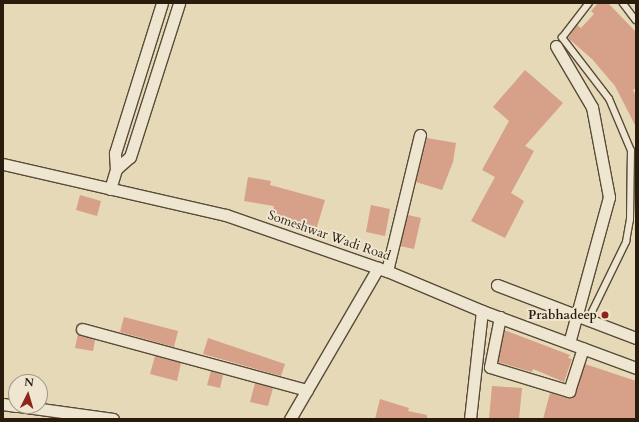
<!DOCTYPE html>
<html>
<head>
<meta charset="utf-8">
<style>
  body { margin:0 }
  #map { position:relative; width:639px; height:422px; overflow:hidden; background:#e6d9b8; font-family:Cardo,serif }
  div>[style] { position:absolute }
  .building>* { inset:0; background:#d6a089 }
  .roads { filter:drop-shadow(1px 0 #584b38) drop-shadow(-1px 0 #584b38) drop-shadow(0 1px #584b38) drop-shadow(0 -1px #584b38) }
  .service>* { height:5.5px; margin:-2.75px; padding:0 2.75px; transform-origin:2.75px; border-radius:2.75px; background:#efe6d1 }
  .minor>* { height:11px; margin:-5.5px; padding:0 5.5px; transform-origin:5.5px; border-radius:5.5px; background:#efe6d1 }
  .dots>* { width:11px; height:11px; translate:-50% -50%; box-sizing:border-box; border:2px solid #efe6d1; border-radius:50% }
  span { translate:-50% -50%; white-space:nowrap; text-align:center; line-height:1.15; -webkit-text-stroke:4px #efe6d1; paint-order:stroke }
  .street-label { font-size:13px; color:#291c0d }
  .poi-label { font-size:13px; color:#291c0d; font-weight:700 }
  .right { translate:-100% -50%; text-align:right }
  .frame { position:absolute; inset:0; border:4px solid #291c0d; pointer-events:none }
  .north { position:absolute; left:8px; top:374px; width:40px; height:40px; box-sizing:border-box; background:#efe6d1; border:1px solid #a09583; border-radius:50%; rotate:5deg; font-size:11px; font-weight:700; line-height:16px; text-align:center; color:#291c0d }
  .north::after { content:''; display:block; margin:auto; width:14px; height:18px; background:#8f2418; clip-path:polygon(50% 0,100% 100%,50% 72%,0 100%) }
</style>
</head>
<body>
<div id="map">
  <div class="building">
    <i style="clip-path:polygon(598px 3px,608px 3px,636px 32px,636px 87px,633px 90px,636px 96px,636px 127px,615px 86px,592px 59px,568px 38px,577px 25px,581px 28px,594px 14px,591px 11px)"></i>
    <i style="clip-path:polygon(525px 70px,563px 103px,525px 146px,534px 151px,511px 193px,524px 201px,505px 238px,471px 221px,495px 177px,482px 170px,509px 121px,493px 107px)"></i>
    <i style="clip-path:polygon(427px 138px,456px 143px,453px 162px,442px 190px,416px 182px)"></i>
    <i style="clip-path:polygon(248px 177px,271px 181px,270px 185px,325px 200px,316px 230px,271px 217px,274px 206px,244px 201px)"></i>
    <i style="clip-path:polygon(80px 195px,101px 201px,97px 216px,76px 210px)"></i>
    <i style="clip-path:polygon(371px 205px,390px 209px,385px 236px,366px 232px)"></i>
    <i style="clip-path:polygon(408px 215px,421px 218px,414px 249px,400px 246px)"></i>
    <i style="clip-path:polygon(124px 317px,178px 331px,174px 347px,120px 332px)"></i>
    <i style="clip-path:polygon(504px 330px,570px 355px,568px 358px,572px 359px,564px 382px,533px 369px,532px 372px,498px 362px)"></i>
    <i style="clip-path:polygon(78px 334px,95px 340px,93px 351px,75px 348px)"></i>
    <i style="clip-path:polygon(208px 338px,285px 364px,281px 376px,203px 354px)"></i>
    <i style="clip-path:polygon(155px 356px,181px 363px,177px 381px,150px 374px)"></i>
    <i style="clip-path:polygon(585px 364px,636px 381px,636px 419px,543px 419px,550px 393px,567px 398px,574px 396px)"></i>
    <i style="clip-path:polygon(211px 371px,223px 375px,220px 388px,207px 385px)"></i>
    <i style="clip-path:polygon(255px 383px,273px 388px,268px 406px,250px 402px)"></i>
    <i style="clip-path:polygon(492px 386px,522px 388px,519px 419px,489px 419px)"></i>
    <i style="clip-path:polygon(380px 399px,409px 408px,408px 411px,427px 415px,427px 419px,375px 419px)"></i>
  </div>
  <div class="roads">
    <div class="service">
      <i style="left:623px;top:3px;width:21px;rotate:53deg"></i>
      <i style="left:588px;top:320px;width:87px;rotate:-64deg"></i>
      <i style="left:626px;top:242px;width:22px;rotate:-80deg"></i>
      <i style="left:630px;top:220px;width:69px;rotate:-89.2deg"></i>
      <i style="left:631px;top:151px;width:56px;rotate:-112.9deg"></i>
      <i style="left:609px;top:99px;width:77px;rotate:-127.6deg"></i>
      <i style="left:562px;top:38px;width:44px;rotate:-52.4deg"></i>
    </div>
    <div class="minor">
      <i style="left:556px;top:46px;width:71px;rotate:59.5deg"></i>
      <i style="left:592px;top:107px;width:92px;rotate:79.3deg"></i>
      <i style="left:609px;top:197px;width:151px;rotate:105.3deg"></i>
      <i style="left:3px;top:164px;width:229px;rotate:12.9deg"></i>
      <i style="left:226px;top:215px;width:170px;rotate:19.2deg"></i>
      <i style="left:387px;top:271px;width:103px;rotate:22.8deg"></i>
      <i style="left:482px;top:311px;width:164px;rotate:20.3deg"></i>
      <i style="left:116px;top:169px;width:18px;rotate:-41deg"></i>
      <i style="left:130px;top:157px;width:162px;rotate:-72.3deg"></i>
      <i style="left:110px;top:189px;width:21px;rotate:-73deg"></i>
      <i style="left:116px;top:169px;width:16px;rotate:-94deg"></i>
      <i style="left:115px;top:153px;width:157px;rotate:-72.6deg"></i>
      <i style="left:387px;top:271px;width:140px;rotate:-76.4deg"></i>
      <i style="left:497px;top:285px;width:149px;rotate:20.9deg"></i>
      <i style="left:500px;top:317px;width:51px;rotate:101.3deg"></i>
      <i style="left:490px;top:367px;width:83px;rotate:16.9deg"></i>
      <i style="left:569px;top:391px;width:45px;rotate:-72deg"></i>
      <i style="left:82px;top:329px;width:233px;rotate:15.2deg"></i>
      <i style="left:3px;top:404px;width:13px;rotate:9deg"></i>
      <i style="left:19px;top:406px;width:95px;rotate:7.9deg"></i>
      <i style="left:290px;top:419px;width:175px;rotate:-59.8deg"></i>
      <i style="left:470px;top:419px;width:109px;rotate:-83.7deg"></i>
    </div>
  </div>
  <div class="dots">
    <i style="left:605px;top:315px;background:#8f2418"></i>
  </div>
  <div class="street-label">
    <span style="left:329px;top:236px;rotate:19deg">Someshwar Wadi Road</span>
  </div>
  <div class="poi-label">
    <span class="right" style="left:597px;top:315px">Prabhadeep</span>
  </div>
  <div class="frame"></div>
  <div class="north">N</div>
</div>
</body>
</html>
